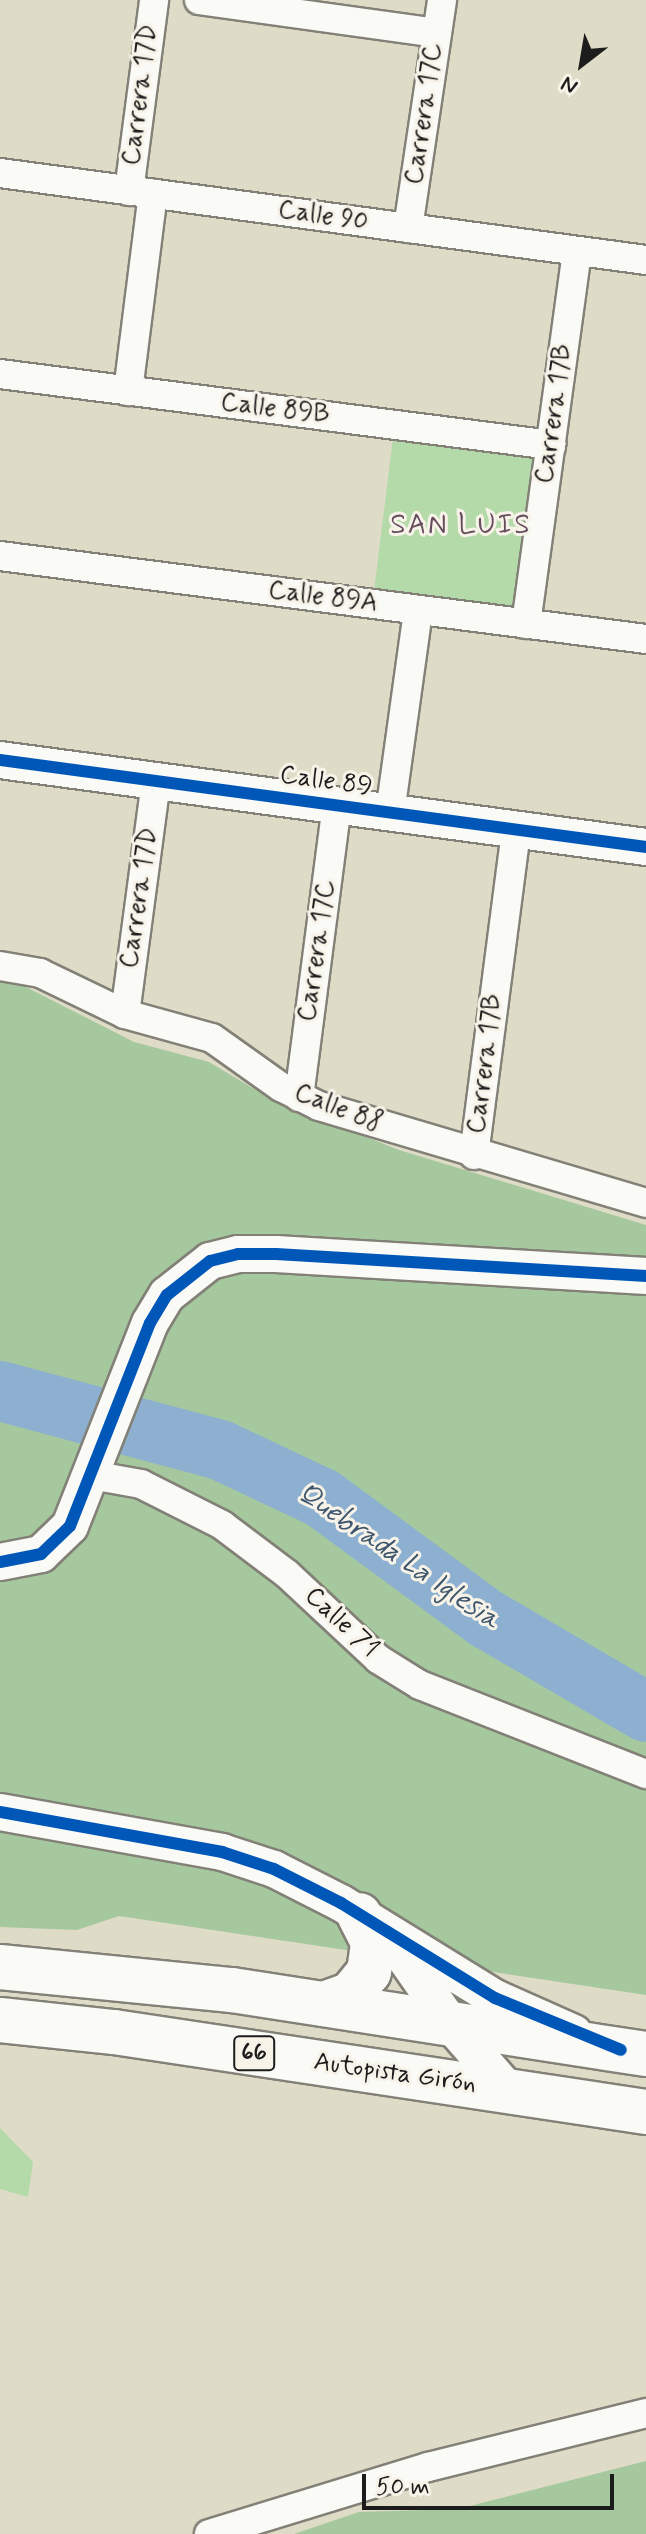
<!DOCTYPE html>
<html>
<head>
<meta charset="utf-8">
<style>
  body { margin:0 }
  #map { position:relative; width:646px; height:2534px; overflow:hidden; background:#dedbc7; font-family:Mynerve,sans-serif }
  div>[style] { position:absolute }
  .green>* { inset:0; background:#b5daaa }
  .forest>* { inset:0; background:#a5c89e }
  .river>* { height:60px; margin:-30px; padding:0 30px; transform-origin:30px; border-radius:30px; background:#8db0d1 }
  .roads { filter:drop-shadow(2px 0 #838177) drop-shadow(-2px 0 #838177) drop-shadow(0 2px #838177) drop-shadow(0 -2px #838177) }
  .minor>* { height:28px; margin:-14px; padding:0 14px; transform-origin:14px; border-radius:14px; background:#fafaf7 }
  .tertiary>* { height:36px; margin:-18px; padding:0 18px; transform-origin:18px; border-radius:18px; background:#fafaf7 }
  .trunk>* { height:44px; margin:-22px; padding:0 22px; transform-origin:22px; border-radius:22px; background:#fafaf7 }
  .cycleway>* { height:12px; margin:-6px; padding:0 6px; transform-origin:6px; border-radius:6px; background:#0057b8 }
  span { translate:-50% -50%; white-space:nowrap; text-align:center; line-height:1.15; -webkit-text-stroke:6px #f7f3e8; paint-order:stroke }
  .shield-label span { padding:2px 6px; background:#f7f3e8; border:2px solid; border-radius:6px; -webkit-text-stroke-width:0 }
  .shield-label { font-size:24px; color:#1c1c1c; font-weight:700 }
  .street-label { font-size:26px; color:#1c1c1c }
  .neighbourhood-label { font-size:28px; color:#664d5e; letter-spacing:2px }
  .water-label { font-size:28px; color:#3f566f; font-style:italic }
  .north { position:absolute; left:542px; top:24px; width:80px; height:80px; -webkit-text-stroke:6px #f7f3e8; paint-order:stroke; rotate:211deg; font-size:22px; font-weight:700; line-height:32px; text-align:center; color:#1c1c1c }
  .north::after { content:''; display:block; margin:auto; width:28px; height:36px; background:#1c1c1c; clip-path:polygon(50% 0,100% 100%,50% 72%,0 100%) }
  .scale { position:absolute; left:362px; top:2474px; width:252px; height:36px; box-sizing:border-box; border:4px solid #1c1c1c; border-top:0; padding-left:10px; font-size:24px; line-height:28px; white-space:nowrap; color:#1c1c1c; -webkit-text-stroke:6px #f7f3e8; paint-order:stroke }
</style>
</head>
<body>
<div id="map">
  <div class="green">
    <i style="clip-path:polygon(393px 438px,544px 458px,525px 611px,374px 591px)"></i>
    <i style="clip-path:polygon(0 2128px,33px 2162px,28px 2197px,0 2189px)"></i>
  </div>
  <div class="forest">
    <i style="clip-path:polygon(0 982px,24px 986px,134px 1042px,209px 1062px,273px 1100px,399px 1150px,646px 1225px,646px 1995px,119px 1916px,77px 1930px,0 1927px)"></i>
    <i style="clip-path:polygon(646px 2461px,646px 2534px,294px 2534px,359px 2512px,458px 2509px)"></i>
  </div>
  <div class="river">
    <i style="left:0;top:1391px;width:228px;rotate:15deg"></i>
    <i style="left:220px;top:1450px;width:113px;rotate:25.2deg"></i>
    <i style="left:322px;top:1498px;width:205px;rotate:36.3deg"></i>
    <i style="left:487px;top:1619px;width:184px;rotate:30.3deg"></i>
  </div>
  <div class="roads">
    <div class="minor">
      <i style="left:199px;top:0;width:240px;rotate:7.9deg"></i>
      <i style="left:0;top:173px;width:652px;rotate:7.67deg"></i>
      <i style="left:129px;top:191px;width:193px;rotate:-82.5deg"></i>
      <i style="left:408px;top:228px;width:231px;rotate:-81.5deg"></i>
      <i style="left:0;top:374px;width:556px;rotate:7.34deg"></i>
      <i style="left:128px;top:391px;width:199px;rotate:-82.8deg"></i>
      <i style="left:0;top:556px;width:651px;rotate:7.32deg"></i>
      <i style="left:526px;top:624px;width:376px;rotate:-82.2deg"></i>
      <i style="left:390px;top:813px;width:205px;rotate:-82.1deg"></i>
      <i style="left:0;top:966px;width:41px;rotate:9.9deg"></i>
      <i style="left:40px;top:973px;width:94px;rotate:25.8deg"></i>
      <i style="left:125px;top:1014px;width:90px;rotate:15.4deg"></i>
      <i style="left:212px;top:1038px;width:85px;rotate:35.4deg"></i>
      <i style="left:281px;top:1087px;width:42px;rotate:26.6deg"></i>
      <i style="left:319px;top:1106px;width:341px;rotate:16.5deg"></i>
      <i style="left:125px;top:1014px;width:235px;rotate:-82.4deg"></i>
      <i style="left:299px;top:1097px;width:293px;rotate:-82.6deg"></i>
      <i style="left:474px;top:1155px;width:328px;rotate:-82.6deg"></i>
      <i style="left:91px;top:1475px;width:51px;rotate:10.2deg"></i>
      <i style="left:141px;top:1484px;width:91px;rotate:26.8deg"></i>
      <i style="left:222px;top:1525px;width:81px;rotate:37deg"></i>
      <i style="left:287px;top:1574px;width:125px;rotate:43deg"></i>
      <i style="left:378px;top:1659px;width:49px;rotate:31.8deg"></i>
      <i style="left:420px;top:1685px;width:243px;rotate:21.5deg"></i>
      <i style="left:209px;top:2534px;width:229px;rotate:-17deg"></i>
      <i style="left:428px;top:2467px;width:225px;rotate:-13.9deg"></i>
    </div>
    <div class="tertiary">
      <i style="left:0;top:760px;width:652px;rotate:7.67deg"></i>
      <i style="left:0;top:1562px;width:42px;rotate:-11deg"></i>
      <i style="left:41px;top:1554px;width:40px;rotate:-44deg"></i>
      <i style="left:70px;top:1526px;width:218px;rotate:-68.5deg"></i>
      <i style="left:150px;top:1323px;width:33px;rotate:-59deg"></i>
      <i style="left:167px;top:1295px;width:55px;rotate:-38.3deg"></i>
      <i style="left:210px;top:1261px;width:29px;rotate:-14deg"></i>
      <i style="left:238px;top:1254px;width:38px"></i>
      <i style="left:276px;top:1254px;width:371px;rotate:3.4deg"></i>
      <i style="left:0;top:1812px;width:226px;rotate:10.2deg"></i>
      <i style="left:222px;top:1852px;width:55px;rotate:18.1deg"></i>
      <i style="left:274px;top:1869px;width:75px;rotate:26.9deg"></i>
      <i style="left:341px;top:1903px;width:181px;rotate:31.7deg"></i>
      <i style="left:495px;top:1998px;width:86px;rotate:23.9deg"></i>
      <i style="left:400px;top:1951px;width:93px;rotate:55.1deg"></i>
      <i style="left:453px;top:2027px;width:84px;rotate:48.9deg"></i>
    </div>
    <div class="trunk">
      <i style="left:0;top:1967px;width:233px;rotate:5.7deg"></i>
      <i style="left:232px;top:1990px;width:419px;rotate:8.8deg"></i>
      <i style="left:324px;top:2004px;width:29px;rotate:-20deg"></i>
      <i style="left:351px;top:1994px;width:28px;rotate:-51deg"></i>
      <i style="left:369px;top:1972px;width:30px;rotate:-82deg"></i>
      <i style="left:373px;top:1942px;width:30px;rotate:-117deg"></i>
      <i style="left:0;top:2020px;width:115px;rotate:6deg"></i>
      <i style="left:114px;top:2032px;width:538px;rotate:8.55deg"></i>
    </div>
  </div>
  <div class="cycleway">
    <i style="left:0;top:760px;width:652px;rotate:7.67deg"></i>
    <i style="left:0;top:1562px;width:42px;rotate:-11deg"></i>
    <i style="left:41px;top:1554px;width:40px;rotate:-44deg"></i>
    <i style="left:70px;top:1526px;width:218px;rotate:-68.5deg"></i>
    <i style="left:150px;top:1323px;width:33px;rotate:-59deg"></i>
    <i style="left:167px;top:1295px;width:55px;rotate:-38.3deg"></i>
    <i style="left:210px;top:1261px;width:29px;rotate:-14deg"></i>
    <i style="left:238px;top:1254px;width:38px"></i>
    <i style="left:276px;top:1254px;width:371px;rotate:3.4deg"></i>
    <i style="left:0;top:1812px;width:226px;rotate:10.2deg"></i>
    <i style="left:222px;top:1852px;width:55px;rotate:18.1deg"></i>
    <i style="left:274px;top:1869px;width:75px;rotate:26.9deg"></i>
    <i style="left:341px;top:1903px;width:181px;rotate:31.7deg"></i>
    <i style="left:495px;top:1998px;width:136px;rotate:22.4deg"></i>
  </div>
  <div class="shield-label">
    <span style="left:254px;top:2053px">66</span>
  </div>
  <div class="street-label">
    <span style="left:141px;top:95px;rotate:-83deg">Carrera 17D</span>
    <span style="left:425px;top:114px;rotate:-82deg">Carrera 17C</span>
    <span style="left:323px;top:217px;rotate:8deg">Calle 90</span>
    <span style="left:275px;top:410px;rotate:7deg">Calle 89B</span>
    <span style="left:555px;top:414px;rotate:-82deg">Carrera 17B</span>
    <span style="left:323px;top:598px;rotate:7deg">Calle 89A</span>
    <span style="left:326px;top:782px;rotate:8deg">Calle 89</span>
    <span style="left:140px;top:898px;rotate:-82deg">Carrera 17D</span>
    <span style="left:318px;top:951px;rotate:-82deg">Carrera 17C</span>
    <span style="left:486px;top:1064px;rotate:-83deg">Carrera 17B</span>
    <span style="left:338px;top:1109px;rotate:21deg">Calle 88</span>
    <span style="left:341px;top:1623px;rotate:43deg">Calle 71</span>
    <span style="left:395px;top:2074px;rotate:8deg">Autopista Girón</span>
  </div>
  <div class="neighbourhood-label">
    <span style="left:461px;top:526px">SAN LUIS</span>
  </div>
  <div class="water-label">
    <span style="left:398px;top:1557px;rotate:34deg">Quebrada La Iglesia</span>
  </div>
  <div class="north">N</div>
  <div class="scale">50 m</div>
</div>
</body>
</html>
